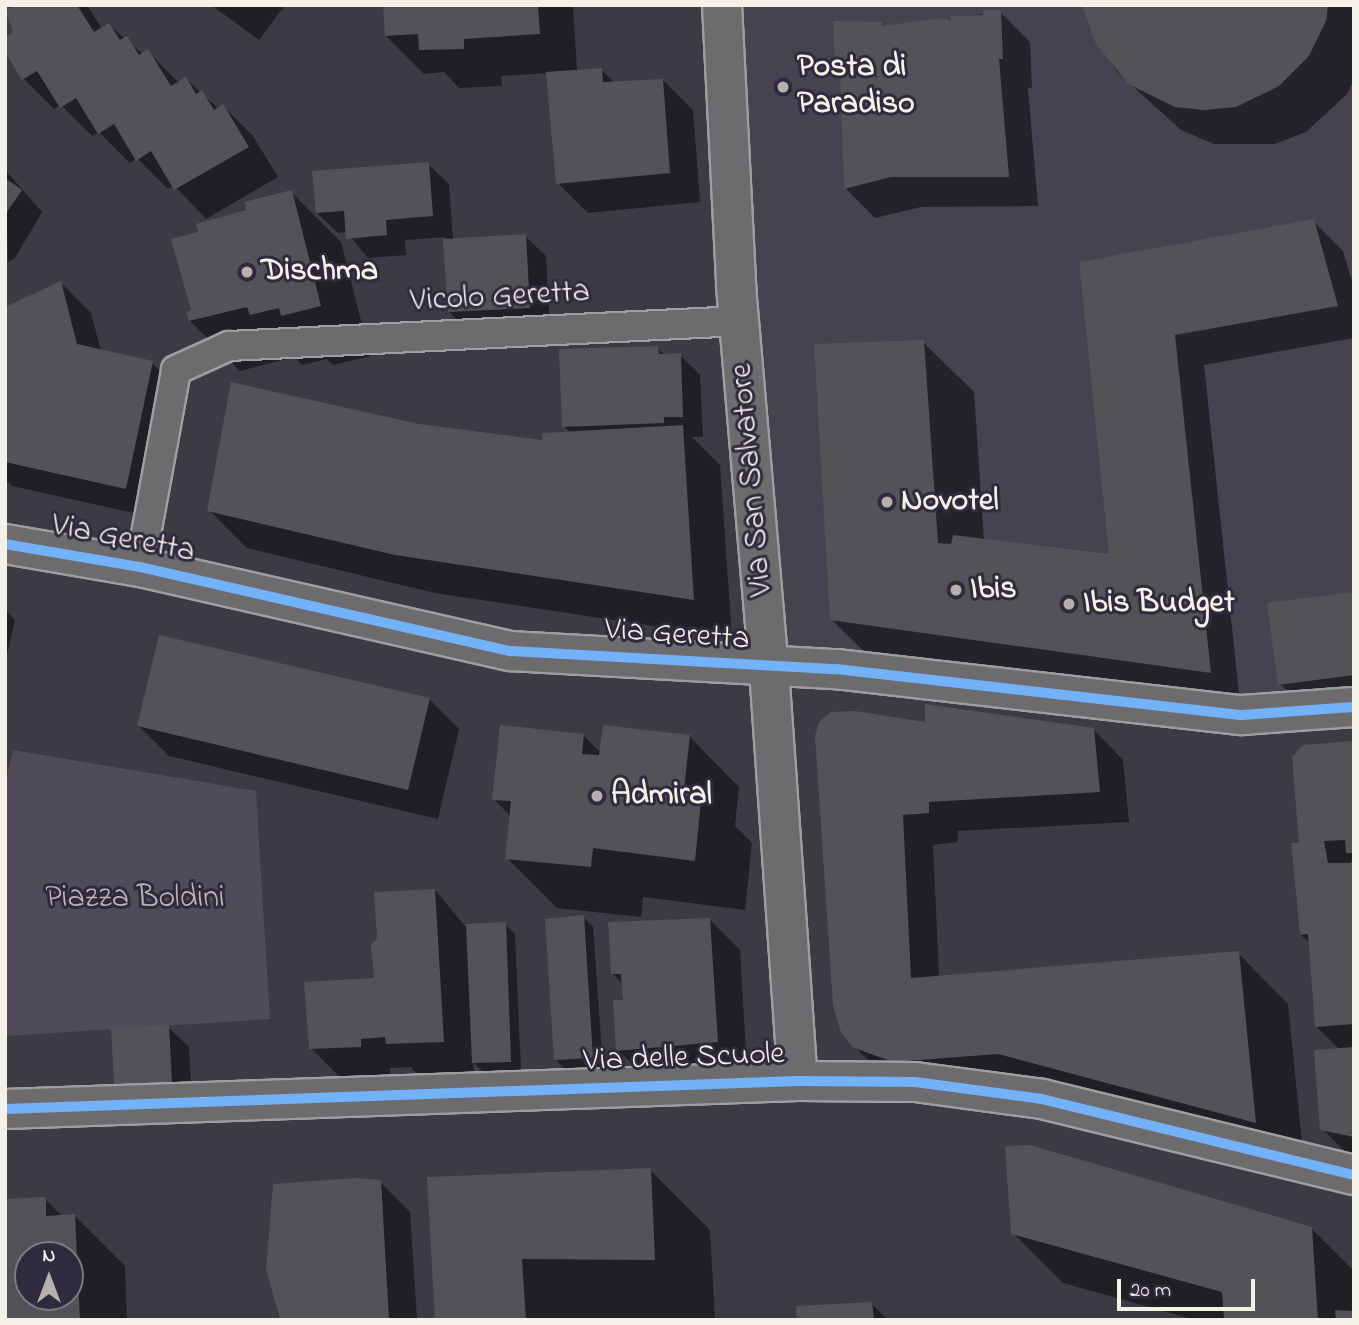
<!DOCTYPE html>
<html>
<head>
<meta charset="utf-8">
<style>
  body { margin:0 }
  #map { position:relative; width:1359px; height:1325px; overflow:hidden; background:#3c3a43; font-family:"Indie Flower",sans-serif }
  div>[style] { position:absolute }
  .built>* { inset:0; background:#464250 }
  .green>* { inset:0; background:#504b59 }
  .shadow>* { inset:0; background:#0007 }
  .building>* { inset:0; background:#535257 }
  .roads { filter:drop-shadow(2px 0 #9f9ea0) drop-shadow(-2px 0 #9f9ea0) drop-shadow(0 2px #9f9ea0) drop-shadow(0 -2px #9f9ea0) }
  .lane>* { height:28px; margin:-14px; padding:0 14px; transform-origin:14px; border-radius:14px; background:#6e6b6e }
  .street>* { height:38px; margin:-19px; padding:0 19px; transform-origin:19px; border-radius:19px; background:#6e6b6e }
  .cycleway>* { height:10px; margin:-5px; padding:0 5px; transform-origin:5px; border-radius:5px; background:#73b2f8 }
  .dots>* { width:19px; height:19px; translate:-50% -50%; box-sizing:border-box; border:4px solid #2f2a3d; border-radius:50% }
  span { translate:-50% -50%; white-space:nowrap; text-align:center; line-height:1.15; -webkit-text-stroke:6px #2f2a3d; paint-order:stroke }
  .poi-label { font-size:32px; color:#f4f1e8; font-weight:700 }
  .left { translate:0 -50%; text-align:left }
  .street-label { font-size:32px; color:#f4f1e8 }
  .park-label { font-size:32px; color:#bcb8b7 }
  .frame { position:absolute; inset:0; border:7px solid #f4f1e8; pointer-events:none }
  .north { position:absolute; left:14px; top:1241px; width:70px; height:70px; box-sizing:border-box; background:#2f2a3d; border:2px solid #7e7a81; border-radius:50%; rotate:0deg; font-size:19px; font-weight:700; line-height:28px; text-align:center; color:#f4f1e8 }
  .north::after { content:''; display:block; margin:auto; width:24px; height:32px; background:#b4b1ae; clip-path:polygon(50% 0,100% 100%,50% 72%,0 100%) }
  .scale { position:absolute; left:1117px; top:1279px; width:138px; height:32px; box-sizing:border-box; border:4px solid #f4f1e8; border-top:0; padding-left:9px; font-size:21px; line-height:24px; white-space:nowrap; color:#f4f1e8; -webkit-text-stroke:5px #2f2a3d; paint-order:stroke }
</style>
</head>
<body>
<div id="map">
  <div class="built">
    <i style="clip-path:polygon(722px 5px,1354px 5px,1354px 707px,769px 669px)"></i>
  </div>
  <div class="green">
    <i style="clip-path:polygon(13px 750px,256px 791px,270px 1019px,5px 1036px,5px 785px)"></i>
  </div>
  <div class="shadow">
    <i style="clip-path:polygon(16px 5px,87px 5px,102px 29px,109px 25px,143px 54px,148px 52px,179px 83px,186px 79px,219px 109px,223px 106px,253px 136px,278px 177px,206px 219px,174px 185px,168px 189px,137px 158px,130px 163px,99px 132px,92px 136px,61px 105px,54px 109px,24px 79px,5px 49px,16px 32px,5px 13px)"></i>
    <i style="clip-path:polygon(211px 5px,285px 5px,259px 40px)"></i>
    <i style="clip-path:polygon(385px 5px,573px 5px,577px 71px,601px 70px,615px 83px,663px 80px,693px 110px,700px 202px,588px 213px,558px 183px,548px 73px,501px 76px,502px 86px,459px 88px,444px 72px,424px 74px,386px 36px)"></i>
    <i style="clip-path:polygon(1085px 5px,1354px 5px,1354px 80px,1347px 94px,1306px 132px,1275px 144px,1214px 144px,1181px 130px,1117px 72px,1090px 27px)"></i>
    <i style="clip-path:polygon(1000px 12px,1030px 42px,1032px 88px,1028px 88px,1038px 206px,921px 207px,875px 218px,845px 188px,842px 74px,837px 69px,881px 24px,885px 27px,953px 23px,953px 18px)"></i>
    <i style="clip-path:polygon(428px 164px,449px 184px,453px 240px,525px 236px,546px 256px,550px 328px,470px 332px,449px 312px,445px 237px,405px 240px,406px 255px,368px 258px,347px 232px,338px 233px,317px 213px)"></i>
    <i style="clip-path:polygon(5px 170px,42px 212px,15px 258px,8px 262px)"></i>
    <i style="clip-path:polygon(291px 192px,341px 242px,370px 356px,333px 365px,327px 359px,302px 365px,294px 357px,240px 371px,190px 321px,200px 233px)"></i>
    <i style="clip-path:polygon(1313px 221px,1343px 251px,1354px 288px,1354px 338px,1204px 365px,1240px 702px,993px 665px,994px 682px,882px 669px,831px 619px,923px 342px,974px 392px,984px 540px,1111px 556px,1080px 263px)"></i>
    <i style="clip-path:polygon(61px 283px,91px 313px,101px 351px,152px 363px,182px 393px,156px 518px,12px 486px,5px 479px,5px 309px)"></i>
    <i style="clip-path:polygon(657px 348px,665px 355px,680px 355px,700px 375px,703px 437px,692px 437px,720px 465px,732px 638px,435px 593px,247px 548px,209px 510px,418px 426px,544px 441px,571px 433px,564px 426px)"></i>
    <i style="clip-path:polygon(1354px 594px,1354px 708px,1310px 714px,1280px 684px)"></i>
    <i style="clip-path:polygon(5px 610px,15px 620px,5px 664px)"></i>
    <i style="clip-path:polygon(429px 699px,459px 729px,438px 819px,169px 756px,139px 726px)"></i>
    <i style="clip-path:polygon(927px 724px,1093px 729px,1123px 760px,1129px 822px,958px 831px,958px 842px,933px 845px,939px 977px,1238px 953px,1288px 1004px,1305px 1172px,884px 1076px,853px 1045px,841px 1029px)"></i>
    <i style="clip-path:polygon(584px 736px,601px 753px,689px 736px,739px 787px,735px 826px,752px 843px,745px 910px,643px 897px,641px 917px,557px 908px,507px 858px,511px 817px,494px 799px)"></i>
    <i style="clip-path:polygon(1354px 742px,1354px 1160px,1322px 1129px,1340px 1050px,1316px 1026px,1310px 943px,1301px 935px,1303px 844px)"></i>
    <i style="clip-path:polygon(435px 890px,465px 926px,505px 924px,515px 934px,521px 1071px,484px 1073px,473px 1062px,474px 1071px,417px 1074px,411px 1067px,390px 1068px,390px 1076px,341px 1078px,311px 1048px,376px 979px)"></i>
    <i style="clip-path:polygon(583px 917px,593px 927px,603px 1067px,566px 1070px,556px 1060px)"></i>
    <i style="clip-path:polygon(710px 920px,740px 950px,747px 1071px,648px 1080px,618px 1050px,624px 985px,613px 974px)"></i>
    <i style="clip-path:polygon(168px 1027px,189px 1047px,192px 1103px,115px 1085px)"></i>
    <i style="clip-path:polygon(650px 1170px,710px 1230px,715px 1320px,439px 1320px,429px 1179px)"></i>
    <i style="clip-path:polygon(380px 1182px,410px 1212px,417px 1320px,279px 1320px,268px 1255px)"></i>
    <i style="clip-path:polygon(evenodd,45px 1199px,63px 1217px,75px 1216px,125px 1266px,127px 1320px,5px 1320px,45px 1199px,28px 1255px,70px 1255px,70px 1297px,28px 1297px,28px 1255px)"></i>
    <i style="clip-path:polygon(1311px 1228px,1354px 1271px,1354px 1320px,1196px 1320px,1063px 1283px,1013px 1233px)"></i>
    <i style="clip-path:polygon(872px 1304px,888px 1320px,799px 1320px)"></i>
  </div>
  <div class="building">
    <i style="clip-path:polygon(15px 5px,77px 5px,94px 32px,109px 23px,120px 40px,127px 36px,139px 55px,148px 49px,171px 86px,186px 77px,196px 94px,202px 90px,214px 110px,223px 104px,249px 147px,174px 190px,151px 151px,136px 161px,114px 124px,98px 134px,76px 98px,60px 108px,37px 71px,22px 80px,5px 52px,5px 37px,13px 32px,5px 11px)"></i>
    <i style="clip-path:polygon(383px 5px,538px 5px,540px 34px,464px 39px,464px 49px,419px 50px,418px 34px,385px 36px)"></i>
    <i style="clip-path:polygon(1082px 5px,1328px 5px,1326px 21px,1309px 56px,1279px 86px,1236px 107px,1204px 110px,1175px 107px,1128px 84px,1095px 42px)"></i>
    <i style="clip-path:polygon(983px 10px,1001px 10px,1003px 59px,999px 59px,1009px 177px,891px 177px,844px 189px,840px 69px,835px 70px,833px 21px,882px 22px,882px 26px,942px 18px,951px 21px,951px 16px,983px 15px)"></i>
    <i style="clip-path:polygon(602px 68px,603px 82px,663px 79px,670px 173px,556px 184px,546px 72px)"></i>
    <i style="clip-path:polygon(429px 162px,433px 216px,386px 220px,387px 235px,346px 239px,344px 211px,316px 213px,312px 171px)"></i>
    <i style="clip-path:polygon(5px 178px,22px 190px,5px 215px)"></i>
    <i style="clip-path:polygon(292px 190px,321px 306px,281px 316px,279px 308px,250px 315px,247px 307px,189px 321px,186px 312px,191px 310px,171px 239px,198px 232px,196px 224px,246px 210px,244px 202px)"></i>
    <i style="clip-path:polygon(1314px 219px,1338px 306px,1175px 335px,1211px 673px,830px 620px,814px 344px,924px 340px,938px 543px,951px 544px,953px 535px,1109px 554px,1079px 262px)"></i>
    <i style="clip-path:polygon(526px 234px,530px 308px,448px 312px,443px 239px)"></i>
    <i style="clip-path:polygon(61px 281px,77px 344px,153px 361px,126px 489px,5px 462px,5px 307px)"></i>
    <i style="clip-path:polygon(658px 346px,659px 354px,681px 353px,683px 417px,664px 417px,664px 423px,562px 427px,559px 349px)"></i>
    <i style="clip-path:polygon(231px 382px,419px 424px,542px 440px,543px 433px,683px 425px,694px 600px,395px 555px,207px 511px)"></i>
    <i style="clip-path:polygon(1354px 592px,1354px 675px,1278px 685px,1267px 603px)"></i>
    <i style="clip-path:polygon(159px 635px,430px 698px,408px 790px,137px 726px)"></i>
    <i style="clip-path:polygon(925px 704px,1094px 728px,1100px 792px,929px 802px,929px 813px,903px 815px,911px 978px,1239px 951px,1256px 1123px,998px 1054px,893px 1062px,852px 1047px,840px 1030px,833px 1005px,815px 736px,819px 722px,831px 712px,855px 711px,925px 722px)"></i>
    <i style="clip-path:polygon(500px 725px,584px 734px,582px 754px,599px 755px,603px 725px,690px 735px,684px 789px,702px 791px,695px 861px,593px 848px,591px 867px,505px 859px,511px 801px,492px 800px)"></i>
    <i style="clip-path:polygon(1354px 741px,1354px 853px,1346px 853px,1345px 840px,1324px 841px,1328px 863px,1351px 863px,1354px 855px,1354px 1024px,1315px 1027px,1308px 934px,1300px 935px,1291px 843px,1299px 843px,1292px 757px,1303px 745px)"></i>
    <i style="clip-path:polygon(435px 889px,444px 1042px,386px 1044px,385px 1037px,361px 1039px,361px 1047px,309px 1049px,304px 982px,374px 978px,371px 945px,377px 938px,374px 892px)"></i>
    <i style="clip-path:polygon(584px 915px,593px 1058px,554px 1060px,545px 919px)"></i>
    <i style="clip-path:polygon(710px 918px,718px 1042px,616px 1051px,613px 1000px,623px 1000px,621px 974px,611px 974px,608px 922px)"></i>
    <i style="clip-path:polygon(506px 922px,511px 1062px,472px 1063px,466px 924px)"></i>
    <i style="clip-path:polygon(169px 1025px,172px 1083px,114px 1086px,111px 1028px)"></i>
    <i style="clip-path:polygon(1354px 1047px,1354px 1137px,1320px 1130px,1314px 1050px)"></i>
    <i style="clip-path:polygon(1030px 1145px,1312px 1227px,1318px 1320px,1224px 1320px,1222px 1292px,1011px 1234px,1005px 1146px)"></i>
    <i style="clip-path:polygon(651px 1168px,655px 1260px,522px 1259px,526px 1320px,435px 1320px,427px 1177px)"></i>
    <i style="clip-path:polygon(355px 1178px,381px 1180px,389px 1320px,280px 1320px,266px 1269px,273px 1184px)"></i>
    <i style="clip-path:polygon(evenodd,46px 1197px,46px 1216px,75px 1214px,80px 1320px,5px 1320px,5px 1199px,46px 1197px,28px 1255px,70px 1255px,70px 1297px,28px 1297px,28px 1255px)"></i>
    <i style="clip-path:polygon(872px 1302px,874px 1320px,797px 1320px,796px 1306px)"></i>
    <i style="clip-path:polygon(1335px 1310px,1354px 1311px,1354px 1320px,1336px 1320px)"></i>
  </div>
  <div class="roads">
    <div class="lane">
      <i style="left:140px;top:567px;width:200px;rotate:-79.6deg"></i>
      <i style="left:176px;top:370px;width:58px;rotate:-24.4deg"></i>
      <i style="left:229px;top:346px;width:512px;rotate:-2.8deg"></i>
    </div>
    <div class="street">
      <i style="left:722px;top:5px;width:281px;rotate:87.1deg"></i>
      <i style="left:736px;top:286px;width:384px;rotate:85.1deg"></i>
      <i style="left:769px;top:669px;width:413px;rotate:86deg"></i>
      <i style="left:5px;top:544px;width:137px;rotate:9.7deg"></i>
      <i style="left:140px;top:567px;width:380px;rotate:12.8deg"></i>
      <i style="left:511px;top:651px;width:325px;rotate:3.2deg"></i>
      <i style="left:836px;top:669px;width:409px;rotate:6.5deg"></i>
      <i style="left:1242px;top:715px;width:112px;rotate:-4.1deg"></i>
      <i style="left:5px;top:1109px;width:793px;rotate:-2.02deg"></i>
      <i style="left:798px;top:1081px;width:117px;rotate:0.5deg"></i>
      <i style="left:915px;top:1082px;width:128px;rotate:7.6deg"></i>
      <i style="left:1042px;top:1099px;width:321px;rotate:13.7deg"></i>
    </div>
  </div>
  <div class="cycleway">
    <i style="left:5px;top:544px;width:137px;rotate:9.7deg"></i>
    <i style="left:140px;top:567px;width:380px;rotate:12.8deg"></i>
    <i style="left:511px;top:651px;width:325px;rotate:3.2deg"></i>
    <i style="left:836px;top:669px;width:409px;rotate:6.5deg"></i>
    <i style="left:1242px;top:715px;width:112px;rotate:-4.1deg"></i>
    <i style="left:5px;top:1109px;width:793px;rotate:-2.02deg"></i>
    <i style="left:798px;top:1081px;width:117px;rotate:0.5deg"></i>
    <i style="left:915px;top:1082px;width:128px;rotate:7.6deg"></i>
    <i style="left:1042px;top:1099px;width:321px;rotate:13.7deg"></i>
  </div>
  <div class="dots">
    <i style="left:783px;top:87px;background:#b4b1ae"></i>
    <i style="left:247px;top:272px;background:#b4b1ae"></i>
    <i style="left:887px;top:502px;background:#b4b1ae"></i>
    <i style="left:956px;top:590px;background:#b4b1ae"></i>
    <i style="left:1069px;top:604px;background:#b4b1ae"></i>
    <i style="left:597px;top:796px;background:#b4b1ae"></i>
  </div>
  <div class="poi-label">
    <span class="left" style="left:797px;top:87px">Posta di<br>Paradiso</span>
    <span class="left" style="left:261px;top:272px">Dischma</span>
    <span class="left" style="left:901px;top:502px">Novotel</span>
    <span class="left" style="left:970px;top:590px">Ibis</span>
    <span class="left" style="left:1083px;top:604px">Ibis Budget</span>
    <span class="left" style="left:611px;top:796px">Admiral</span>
  </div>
  <div class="street-label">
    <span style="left:500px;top:298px;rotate:-3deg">Vicolo Geretta</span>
    <span style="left:753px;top:480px;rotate:-95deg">Via San Salvatore</span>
    <span style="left:123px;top:540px;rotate:11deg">Via Geretta</span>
    <span style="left:677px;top:636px;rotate:4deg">Via Geretta</span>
    <span style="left:684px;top:1059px;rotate:-2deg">Via delle Scuole</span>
  </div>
  <div class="park-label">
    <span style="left:135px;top:899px">Piazza Boldini</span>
  </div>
  <div class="frame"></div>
  <div class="north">N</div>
  <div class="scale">20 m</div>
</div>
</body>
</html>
